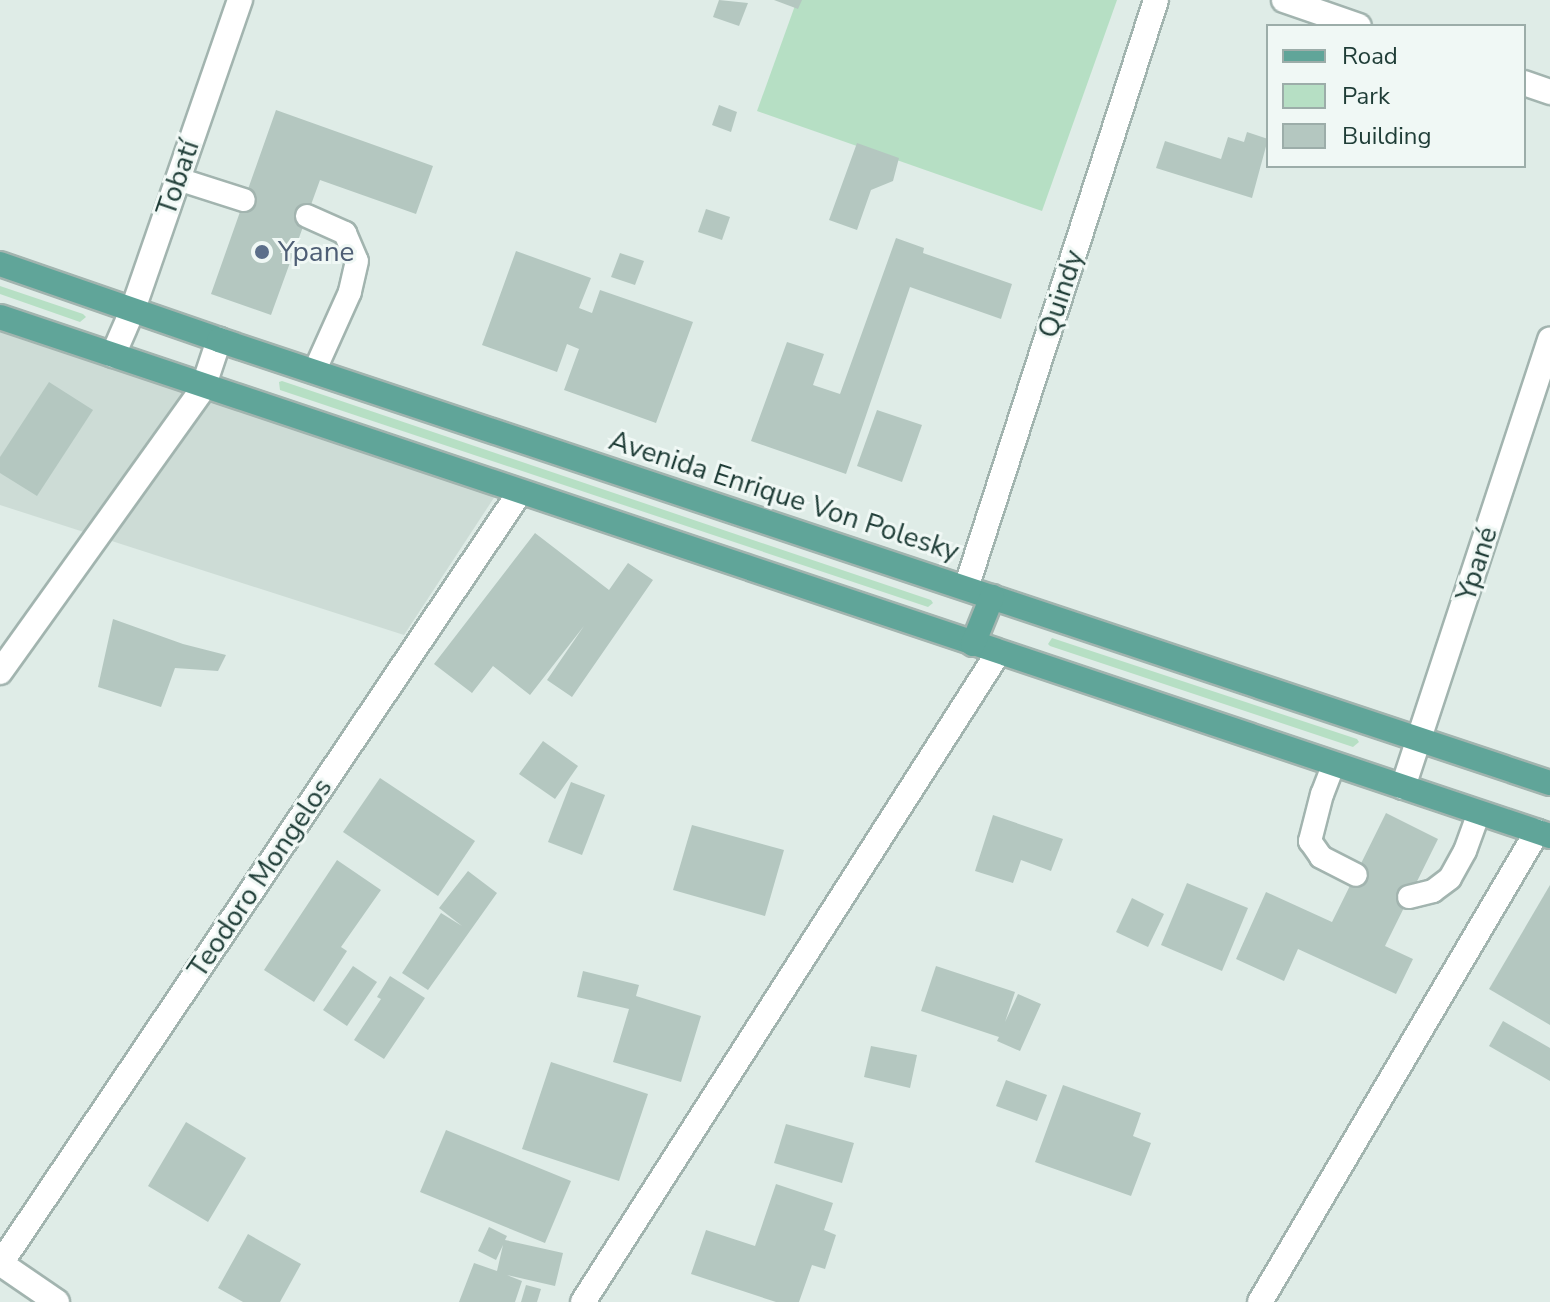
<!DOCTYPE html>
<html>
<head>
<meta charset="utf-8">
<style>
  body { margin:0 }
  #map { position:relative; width:1550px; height:1302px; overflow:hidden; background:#dfece7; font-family:"Nunito Sans",sans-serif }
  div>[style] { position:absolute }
  .built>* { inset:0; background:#cddcd6 }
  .green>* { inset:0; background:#b6dfc4 }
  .building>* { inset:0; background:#b4c7c0 }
  .roads { filter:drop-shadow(2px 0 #a2b4af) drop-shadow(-2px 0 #a2b4af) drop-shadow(0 2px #a2b4af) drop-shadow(0 -2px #a2b4af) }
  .lane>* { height:22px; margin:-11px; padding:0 11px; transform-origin:11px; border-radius:11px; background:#fff }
  .street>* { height:24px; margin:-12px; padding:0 12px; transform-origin:12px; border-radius:12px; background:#fff }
  .primary>* { height:24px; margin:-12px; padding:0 12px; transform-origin:12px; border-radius:12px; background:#60a599 }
  .dots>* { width:22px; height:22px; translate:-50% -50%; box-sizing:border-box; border:4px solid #f0f8f5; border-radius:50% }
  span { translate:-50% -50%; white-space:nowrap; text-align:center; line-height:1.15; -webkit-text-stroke:6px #f0f8f5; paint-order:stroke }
  .street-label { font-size:28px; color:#1f3d37 }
  .service-label { font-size:28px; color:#4e5e75 }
  .left { translate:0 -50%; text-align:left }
  .legend { position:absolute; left:1266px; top:24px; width:260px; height:144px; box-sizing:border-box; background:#f0f8f5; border:2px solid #9cada9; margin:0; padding:10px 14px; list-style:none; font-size:24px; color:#1f3d37 }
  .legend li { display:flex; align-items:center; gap:16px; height:40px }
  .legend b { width:40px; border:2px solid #9cada9 }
</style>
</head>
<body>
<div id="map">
  <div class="built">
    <i style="clip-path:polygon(0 329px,501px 487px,404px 635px,0 505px)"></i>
  </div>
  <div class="green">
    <i style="clip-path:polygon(797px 0,1117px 0,1042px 211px,757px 111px)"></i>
    <i style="clip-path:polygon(0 286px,83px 314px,86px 317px,80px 322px,0 294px)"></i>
    <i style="clip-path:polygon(282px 381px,931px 600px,933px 603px,928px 607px,280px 390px,279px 382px)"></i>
    <i style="clip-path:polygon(1052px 638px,1357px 739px,1359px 742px,1353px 747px,1050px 646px,1048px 644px)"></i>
  </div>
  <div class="building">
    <i style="clip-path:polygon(719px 0,748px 3px,739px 26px,713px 17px)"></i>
    <i style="clip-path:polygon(774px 0,802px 0,798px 9px)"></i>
    <i style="clip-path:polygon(719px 105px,737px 112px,731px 132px,712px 125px)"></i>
    <i style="clip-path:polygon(276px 110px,433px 166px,416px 214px,320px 180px,271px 315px,211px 294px)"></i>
    <i style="clip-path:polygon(1247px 132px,1268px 139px,1252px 198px,1156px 168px,1165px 141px,1221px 159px,1228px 137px,1244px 142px)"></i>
    <i style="clip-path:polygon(857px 143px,899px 158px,893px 181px,871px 190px,857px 230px,829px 220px)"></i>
    <i style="clip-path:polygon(706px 209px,730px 217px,722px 240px,698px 232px)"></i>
    <i style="clip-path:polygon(896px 238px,924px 248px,923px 253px,1012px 284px,1001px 319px,910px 287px,846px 474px,751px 441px,787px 342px,824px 354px,813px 385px,840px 394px)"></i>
    <i style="clip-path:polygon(516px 251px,591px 278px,579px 308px,592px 313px,600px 290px,693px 322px,656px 423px,564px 390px,579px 349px,567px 344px,557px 372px,482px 345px)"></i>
    <i style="clip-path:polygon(620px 253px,644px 261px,635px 285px,611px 277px)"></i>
    <i style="clip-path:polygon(49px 382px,93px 410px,37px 496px,0 473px,0 457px)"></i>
    <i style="clip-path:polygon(877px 410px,922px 425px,902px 482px,857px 466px)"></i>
    <i style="clip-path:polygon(535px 533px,609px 590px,628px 563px,653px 580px,572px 697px,547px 680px,584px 626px,530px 695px,493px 666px,472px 693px,434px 664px)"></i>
    <i style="clip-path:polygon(113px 619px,183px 644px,226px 655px,218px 671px,175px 668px,161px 707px,98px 687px)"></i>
    <i style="clip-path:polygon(543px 741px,578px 766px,555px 799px,519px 774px)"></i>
    <i style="clip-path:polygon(380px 778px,475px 841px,438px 896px,343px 832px)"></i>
    <i style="clip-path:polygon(571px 782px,605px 795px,582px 855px,548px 842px)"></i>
    <i style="clip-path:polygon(1386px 813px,1438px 839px,1385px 946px,1413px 959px,1396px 994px,1298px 949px,1284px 981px,1236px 959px,1266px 892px,1332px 922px)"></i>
    <i style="clip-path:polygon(993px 815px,1063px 839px,1051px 871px,1021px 860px,1013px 883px,975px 871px)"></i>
    <i style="clip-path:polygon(692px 825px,784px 850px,765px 916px,673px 890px)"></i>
    <i style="clip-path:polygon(337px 860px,381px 890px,341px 947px,347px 951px,314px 1002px,264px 970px)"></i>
    <i style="clip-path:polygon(468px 871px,497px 893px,428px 990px,402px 973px,441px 913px,462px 926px,439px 908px)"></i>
    <i style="clip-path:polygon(1187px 883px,1248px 908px,1222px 971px,1161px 945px)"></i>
    <i style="clip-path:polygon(1550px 885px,1550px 1025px,1489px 989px)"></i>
    <i style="clip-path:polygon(1132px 898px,1164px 914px,1148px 947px,1116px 932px)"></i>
    <i style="clip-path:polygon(353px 966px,377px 982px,347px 1026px,323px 1010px)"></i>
    <i style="clip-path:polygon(936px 966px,1015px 992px,1005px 1022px,1018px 994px,1041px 1004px,1020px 1051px,997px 1041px,999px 1037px,921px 1011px)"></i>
    <i style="clip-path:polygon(583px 971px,639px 985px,636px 996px,701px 1016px,681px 1082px,613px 1062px,629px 1009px,577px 997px)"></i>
    <i style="clip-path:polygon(390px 976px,425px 998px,384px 1059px,354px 1040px,381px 999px,377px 997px)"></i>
    <i style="clip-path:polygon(1503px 1021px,1550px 1048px,1550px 1081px,1489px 1046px)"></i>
    <i style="clip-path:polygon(871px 1046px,917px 1055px,910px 1088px,864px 1077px)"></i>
    <i style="clip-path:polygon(551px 1062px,648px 1094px,619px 1181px,522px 1149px)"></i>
    <i style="clip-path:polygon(1006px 1080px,1047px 1095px,1037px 1121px,996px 1106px)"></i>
    <i style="clip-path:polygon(1063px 1085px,1141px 1113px,1133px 1136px,1151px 1143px,1131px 1196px,1035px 1162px)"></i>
    <i style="clip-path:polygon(186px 1122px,246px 1158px,208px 1222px,148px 1186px)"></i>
    <i style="clip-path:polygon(786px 1124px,854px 1143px,842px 1183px,774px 1163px)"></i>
    <i style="clip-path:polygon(446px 1130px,571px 1181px,545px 1243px,420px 1192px)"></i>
    <i style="clip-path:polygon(776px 1184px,833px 1203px,824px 1230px,836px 1235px,825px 1269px,812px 1265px,799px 1302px,776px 1302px,691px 1274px,706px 1230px,755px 1246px)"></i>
    <i style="clip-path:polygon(489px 1227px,507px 1236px,505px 1240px,563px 1253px,555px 1286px,507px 1275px,522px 1281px,515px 1302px,459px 1302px,474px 1263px,497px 1271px,503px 1245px,496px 1260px,478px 1251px)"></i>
    <i style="clip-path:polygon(248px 1234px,301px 1264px,280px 1302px,243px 1302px,218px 1288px)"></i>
    <i style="clip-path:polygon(526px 1285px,541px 1289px,537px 1302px,521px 1302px)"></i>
  </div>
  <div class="roads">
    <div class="lane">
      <i style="left:178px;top:179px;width:69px;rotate:17.7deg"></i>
      <i style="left:307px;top:216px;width:42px;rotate:24.1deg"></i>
      <i style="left:345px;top:233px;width:30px;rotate:67deg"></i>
      <i style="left:357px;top:261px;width:32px;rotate:103deg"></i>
      <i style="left:350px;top:292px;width:88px;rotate:114.2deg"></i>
      <i style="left:1333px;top:766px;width:30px;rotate:111deg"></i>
      <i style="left:1322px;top:794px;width:49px;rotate:104.3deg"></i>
      <i style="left:1310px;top:841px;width:19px;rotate:55deg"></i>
      <i style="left:1321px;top:857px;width:39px;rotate:27deg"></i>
      <i style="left:1409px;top:897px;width:25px;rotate:-14deg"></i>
      <i style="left:1433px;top:891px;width:21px;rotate:-37deg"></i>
      <i style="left:1450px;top:878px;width:31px;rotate:-61deg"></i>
      <i style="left:1465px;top:851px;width:38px;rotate:-70deg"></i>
    </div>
    <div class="street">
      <i style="left:1284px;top:0;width:79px;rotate:19.1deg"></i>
      <i style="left:1524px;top:83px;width:28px;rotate:19deg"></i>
      <i style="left:113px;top:355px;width:50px;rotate:-66.5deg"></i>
      <i style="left:133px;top:309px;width:327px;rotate:-70.9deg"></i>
      <i style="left:966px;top:588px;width:618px;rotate:-72.09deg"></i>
      <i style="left:0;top:672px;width:349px;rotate:-54.4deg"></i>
      <i style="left:203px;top:388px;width:51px;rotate:-71.6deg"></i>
      <i style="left:1403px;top:787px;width:471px;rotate:-71.8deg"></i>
      <i style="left:0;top:1263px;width:69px;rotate:34.4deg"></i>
      <i style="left:1px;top:1263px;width:929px;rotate:-56.05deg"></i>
      <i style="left:583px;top:1302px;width:770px;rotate:-57.4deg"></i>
      <i style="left:1260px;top:1302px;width:546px;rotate:-59.49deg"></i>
    </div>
    <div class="primary">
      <i style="left:0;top:264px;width:232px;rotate:19.1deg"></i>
      <i style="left:219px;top:340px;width:1403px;rotate:18.41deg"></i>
      <i style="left:0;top:317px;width:1635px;rotate:18.51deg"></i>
      <i style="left:973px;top:644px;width:51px;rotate:-68deg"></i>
    </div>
  </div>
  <div class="dots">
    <i style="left:262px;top:252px;background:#5c6f8a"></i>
  </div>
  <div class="street-label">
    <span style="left:178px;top:178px;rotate:-71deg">Tobatí</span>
    <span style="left:1061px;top:294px;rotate:-72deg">Quindy</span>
    <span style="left:784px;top:496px;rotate:18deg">Avenida Enrique Von Polesky</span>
    <span style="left:1477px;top:564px;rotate:-72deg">Ypané</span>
    <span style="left:260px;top:878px;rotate:-56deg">Teodoro Mongelos</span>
  </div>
  <div class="service-label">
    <span class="left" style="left:278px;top:252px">Ypane</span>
  </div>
  <ul class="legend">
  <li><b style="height:10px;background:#60a599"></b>Road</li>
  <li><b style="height:22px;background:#b6dfc4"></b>Park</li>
  <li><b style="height:22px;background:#b4c7c0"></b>Building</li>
  </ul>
</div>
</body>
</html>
